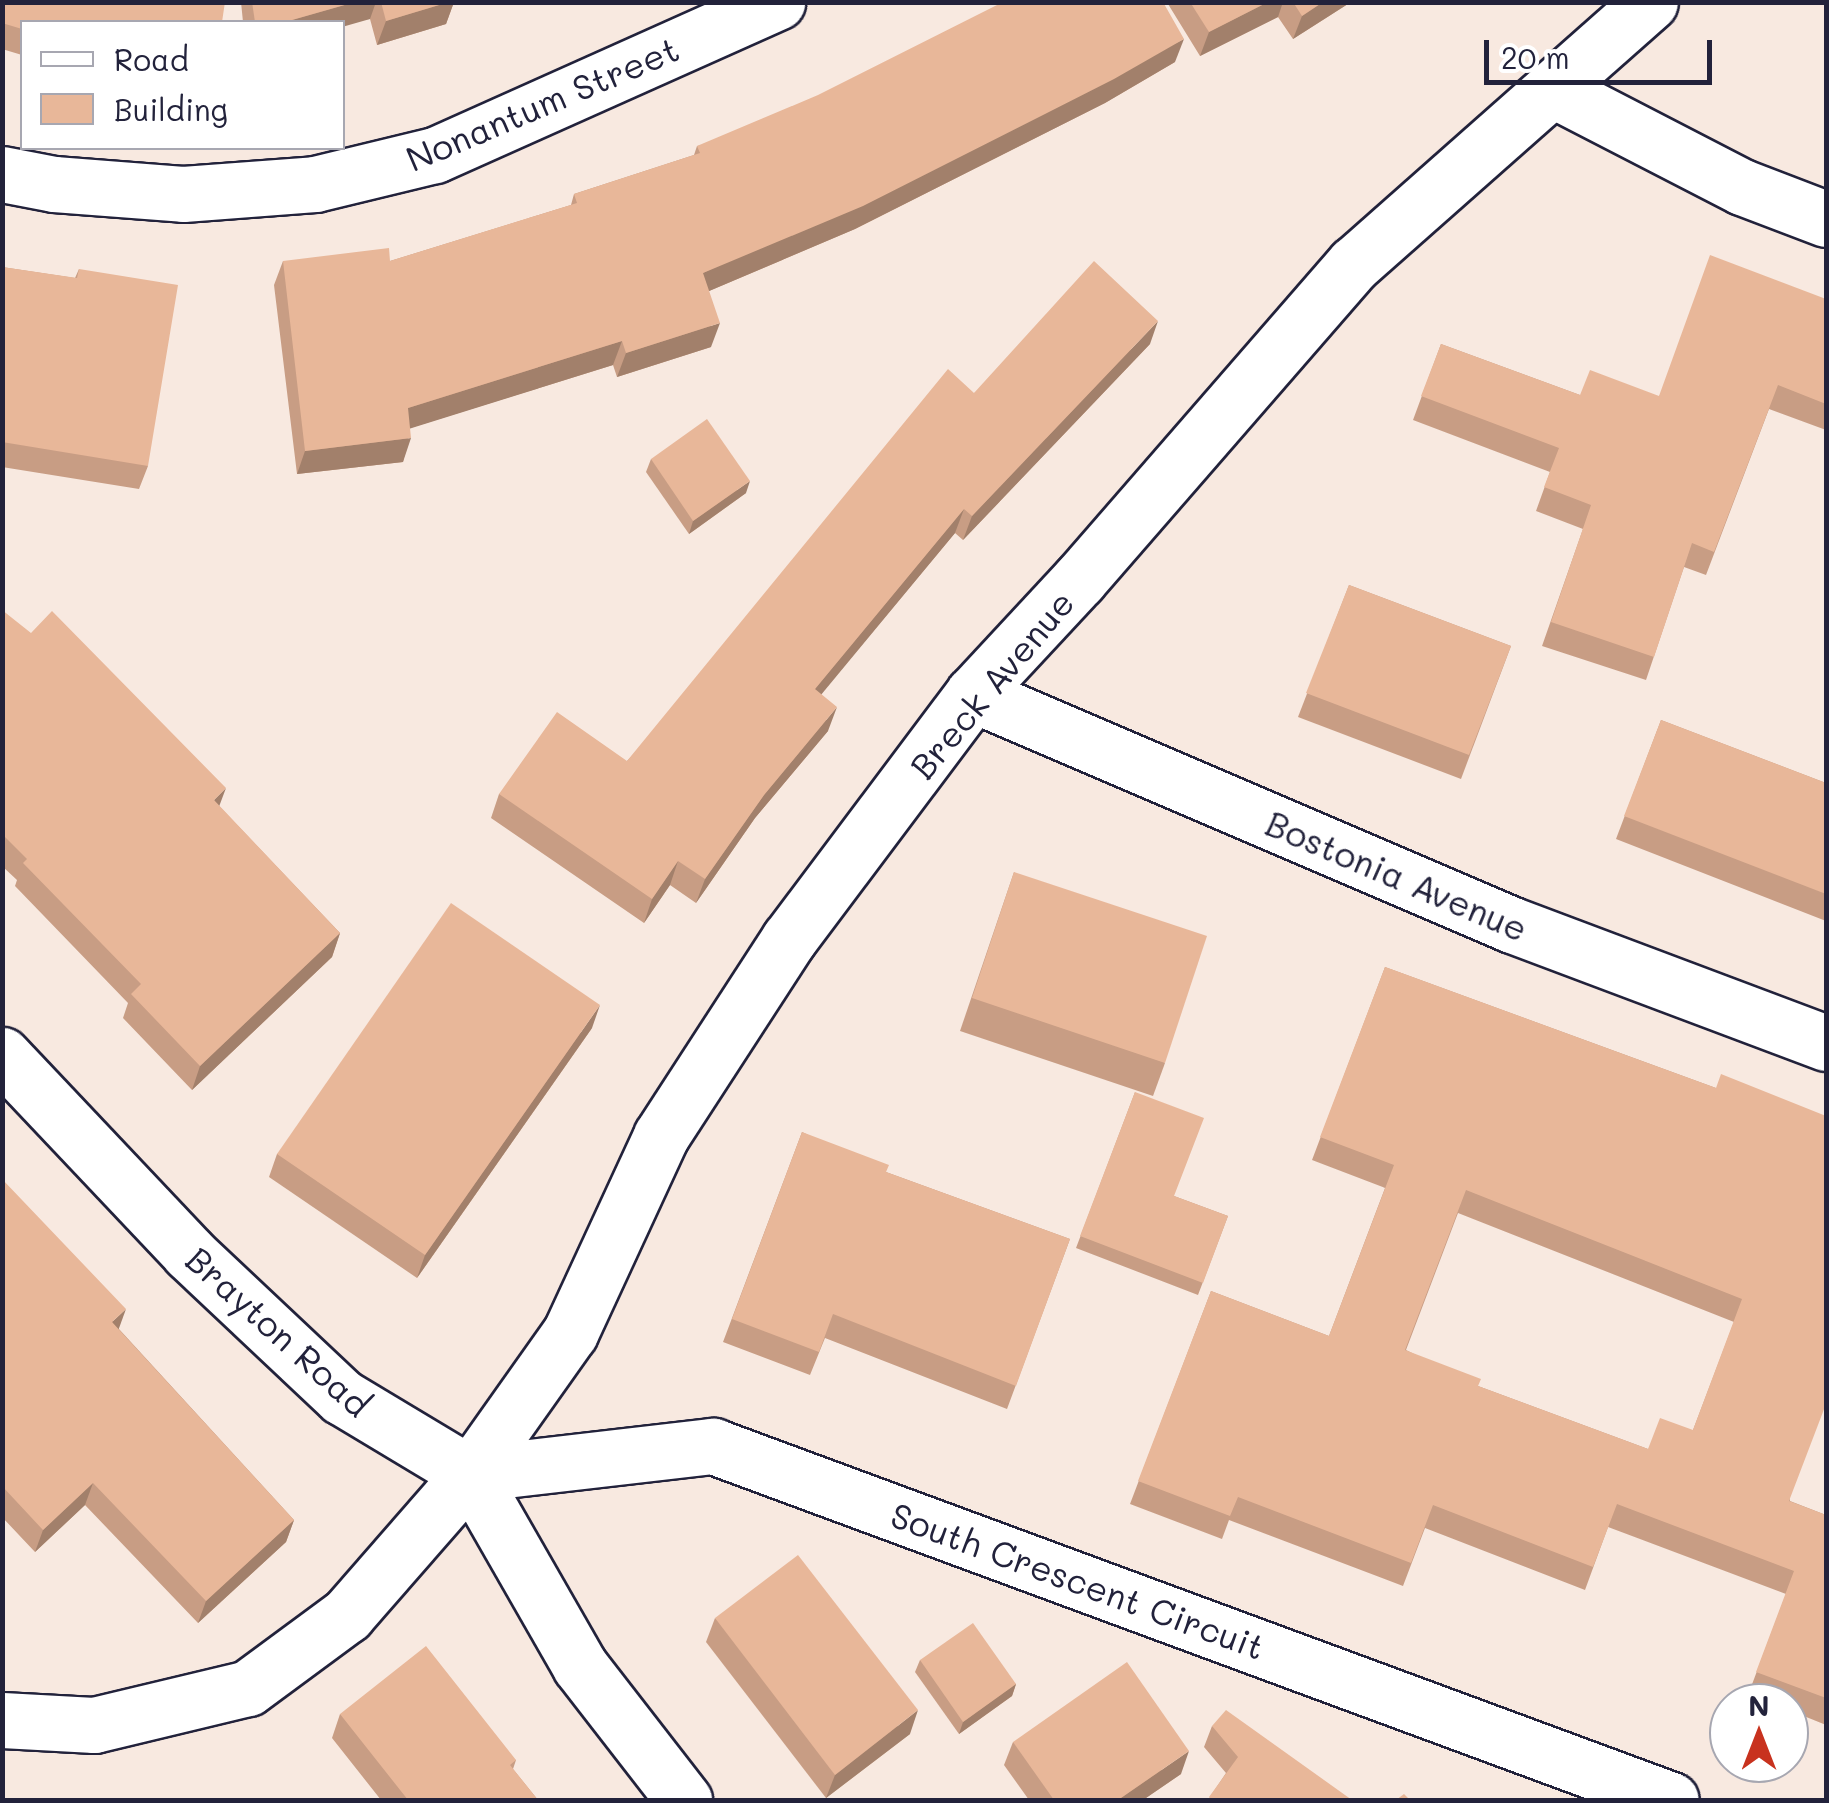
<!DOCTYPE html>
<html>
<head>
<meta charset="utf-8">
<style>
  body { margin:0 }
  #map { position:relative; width:1829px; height:1803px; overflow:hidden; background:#f8e9e0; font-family:Mali,sans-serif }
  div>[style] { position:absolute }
  .roads { filter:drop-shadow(2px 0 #22223b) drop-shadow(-2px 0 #22223b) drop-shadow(0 2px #22223b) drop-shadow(0 -2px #22223b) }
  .minor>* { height:55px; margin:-27.5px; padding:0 27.5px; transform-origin:27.5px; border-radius:27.5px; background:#fff }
  .wall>* { inset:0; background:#c89d84 }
  .shaded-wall>* { inset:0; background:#a2806b }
  .building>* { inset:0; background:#e8b799 }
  span { translate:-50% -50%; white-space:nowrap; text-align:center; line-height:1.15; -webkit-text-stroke:8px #fff; paint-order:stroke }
  .street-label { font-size:35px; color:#22223b }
  .frame { position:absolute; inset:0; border:5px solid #22223b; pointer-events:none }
  .legend { position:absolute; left:20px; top:20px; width:325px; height:130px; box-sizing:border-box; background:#fff; border:2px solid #a7a7b1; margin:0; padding:12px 18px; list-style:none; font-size:30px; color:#22223b }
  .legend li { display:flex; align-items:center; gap:20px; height:50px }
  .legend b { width:50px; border:2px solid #a7a7b1 }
  .north { position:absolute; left:1709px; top:1683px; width:100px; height:100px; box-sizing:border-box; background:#fff; border:2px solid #a7a7b1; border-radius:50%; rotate:0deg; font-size:28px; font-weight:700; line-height:40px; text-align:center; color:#22223b }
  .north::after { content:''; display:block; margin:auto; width:35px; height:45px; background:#c8321e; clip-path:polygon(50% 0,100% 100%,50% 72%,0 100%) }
  .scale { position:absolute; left:1484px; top:40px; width:228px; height:45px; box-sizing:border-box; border:5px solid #22223b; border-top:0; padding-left:12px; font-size:30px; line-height:35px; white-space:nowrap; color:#22223b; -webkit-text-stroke:8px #fff; paint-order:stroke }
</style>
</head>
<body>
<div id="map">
  <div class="roads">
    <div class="minor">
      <i style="left:1552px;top:89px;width:214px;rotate:27.3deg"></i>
      <i style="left:1742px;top:187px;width:90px;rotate:20.9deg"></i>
      <i style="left:2px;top:174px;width:53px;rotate:10.9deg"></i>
      <i style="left:54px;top:184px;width:129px;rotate:4.4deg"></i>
      <i style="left:183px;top:194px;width:132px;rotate:-4.3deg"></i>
      <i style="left:315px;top:184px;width:123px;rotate:-13.6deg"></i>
      <i style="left:435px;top:155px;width:375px;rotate:-24.1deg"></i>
      <i style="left:973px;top:694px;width:586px;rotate:23.2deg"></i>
      <i style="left:1512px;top:925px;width:335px;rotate:20.6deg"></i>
      <i style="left:2px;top:1055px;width:272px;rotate:46.6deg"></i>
      <i style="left:189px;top:1253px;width:210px;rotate:43.3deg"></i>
      <i style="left:342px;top:1397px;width:149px;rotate:31deg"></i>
      <i style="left:470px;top:1474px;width:221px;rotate:60.2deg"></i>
      <i style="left:580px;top:1666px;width:170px;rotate:52.2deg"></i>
      <i style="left:470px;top:1474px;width:245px;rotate:-6.6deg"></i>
      <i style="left:713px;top:1446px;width:1021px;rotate:20.28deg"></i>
      <i style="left:2px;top:1720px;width:92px;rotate:3.1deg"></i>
      <i style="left:94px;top:1725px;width:158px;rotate:-13.5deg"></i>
      <i style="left:248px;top:1688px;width:123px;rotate:-36.4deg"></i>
      <i style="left:347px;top:1615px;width:187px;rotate:-48.9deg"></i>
      <i style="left:470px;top:1474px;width:173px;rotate:-54.7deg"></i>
      <i style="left:570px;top:1333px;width:217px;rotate:-65.2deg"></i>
      <i style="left:661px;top:1136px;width:235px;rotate:-57deg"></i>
      <i style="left:789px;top:939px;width:306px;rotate:-53.1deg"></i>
      <i style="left:973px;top:694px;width:156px;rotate:-47.1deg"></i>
      <i style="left:1079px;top:580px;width:419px;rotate:-49deg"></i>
      <i style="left:1354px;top:264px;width:395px;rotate:-41.5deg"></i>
    </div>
  </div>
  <div class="wall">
    <i style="clip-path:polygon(2px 2px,22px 22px,22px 55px,2px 49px)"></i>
    <i style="clip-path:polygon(241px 2px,454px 2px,446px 24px,377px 45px,370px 19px,342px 22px,243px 22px)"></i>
    <i style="clip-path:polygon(1168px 2px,1351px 2px,1293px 39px,1278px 17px,1200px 56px,1168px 4px)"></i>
    <i style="clip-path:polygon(1175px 62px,1105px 103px,855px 229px,709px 291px,711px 347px,617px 377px,613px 365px,410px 428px,403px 462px,297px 474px,274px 285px,283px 261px,390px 261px,571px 205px,574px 194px,694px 155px,697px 146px)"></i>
    <i style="clip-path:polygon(2px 267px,75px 278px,79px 269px,148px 466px,139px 489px,2px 467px)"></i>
    <i style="clip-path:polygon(1826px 299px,1826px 430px,1769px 409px,1706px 575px,1684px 567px,1646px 680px,1542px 646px,1583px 529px,1536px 511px,1550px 472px,1413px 420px,1441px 344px,1580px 395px,1659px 396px)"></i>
    <i style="clip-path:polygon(1150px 344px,963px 540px,955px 533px,821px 694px,828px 731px,755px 818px,696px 903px,670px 885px,644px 923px,491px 818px,499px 794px,627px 761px,974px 393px)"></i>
    <i style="clip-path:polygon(651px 459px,746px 493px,689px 534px,646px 472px)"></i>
    <i style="clip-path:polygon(1349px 585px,1511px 646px,1461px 779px,1298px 717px)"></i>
    <i style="clip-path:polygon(2px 610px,219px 806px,340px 933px,332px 957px,192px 1090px,123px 1018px,128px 1003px,15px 886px,17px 880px,2px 866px)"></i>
    <i style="clip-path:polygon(1661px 720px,1826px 783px,1826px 921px,1616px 839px)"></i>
    <i style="clip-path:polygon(1014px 872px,1165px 1063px,1153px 1096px,960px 1031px)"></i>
    <i style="clip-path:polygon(evenodd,1385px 967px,1716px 1088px,1790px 1501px,1826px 1515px,1826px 1725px,1789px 1710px,1789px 1703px,1770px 1703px,1748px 1695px,1786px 1594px,1608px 1527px,1585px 1590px,1425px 1528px,1403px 1586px,1229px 1520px,1222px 1539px,1130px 1504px,1211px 1291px,1329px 1336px,1385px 1188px,1312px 1160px,1385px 967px,1458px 1213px,1734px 1322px,1693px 1430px,1648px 1449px,1478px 1386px,1406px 1350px,1458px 1213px)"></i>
    <i style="clip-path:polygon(592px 1028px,417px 1278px,269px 1177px,277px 1154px)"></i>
    <i style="clip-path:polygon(1135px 1092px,1174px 1196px,1228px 1216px,1198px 1295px,1076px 1248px)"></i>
    <i style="clip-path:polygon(802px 1132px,886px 1172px,1070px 1239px,1007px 1409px,825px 1338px,810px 1375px,723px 1342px)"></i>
    <i style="clip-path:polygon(2px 1179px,119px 1329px,294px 1520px,286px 1542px,198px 1623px,85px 1505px,35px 1552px,2px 1517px)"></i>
    <i style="clip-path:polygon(715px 1618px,910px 1734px,826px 1798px,706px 1642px)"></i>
    <i style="clip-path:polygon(920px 1660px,1016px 1684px,1012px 1696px,959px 1734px,915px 1672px)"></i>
    <i style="clip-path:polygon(340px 1714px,516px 1760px,513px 1769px,538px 1800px,381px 1800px,332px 1738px)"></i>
    <i style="clip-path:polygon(1212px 1726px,1352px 1800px,1208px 1800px,1226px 1773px,1204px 1747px)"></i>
    <i style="clip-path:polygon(1013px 1742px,1181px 1774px,1143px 1800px,1029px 1800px,1004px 1765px)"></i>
  </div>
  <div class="shaded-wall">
    <i style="clip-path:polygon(355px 2px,376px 2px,370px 19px,342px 27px,342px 22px,285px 22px)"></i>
    <i style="clip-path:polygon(449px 2px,454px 2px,446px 24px,377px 45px,386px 21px)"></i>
    <i style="clip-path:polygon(1268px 2px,1283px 2px,1278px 17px,1200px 56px,1209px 32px)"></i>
    <i style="clip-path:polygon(1323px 2px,1351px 2px,1293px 39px,1302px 16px)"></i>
    <i style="clip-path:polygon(1184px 39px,1175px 62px,1105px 103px,855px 229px,695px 297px,703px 273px)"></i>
    <i style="clip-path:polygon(1158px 321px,1150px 344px,963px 540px,972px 516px)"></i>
    <i style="clip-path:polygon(720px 323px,711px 347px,617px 377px,626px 353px)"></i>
    <i style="clip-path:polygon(622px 341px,613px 365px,399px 432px,408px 408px)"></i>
    <i style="clip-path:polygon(411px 438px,403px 462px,297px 474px,305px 451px)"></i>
    <i style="clip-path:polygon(750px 481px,746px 493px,689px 534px,693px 521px)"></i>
    <i style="clip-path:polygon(964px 509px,955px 533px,806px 713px,815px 689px)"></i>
    <i style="clip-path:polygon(837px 707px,828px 731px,755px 818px,696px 903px,705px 879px,764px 795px)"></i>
    <i style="clip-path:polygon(226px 788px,217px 812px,214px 800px)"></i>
    <i style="clip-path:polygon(678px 861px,670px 885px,644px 923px,652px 899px)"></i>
    <i style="clip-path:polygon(340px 933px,332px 957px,192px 1090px,200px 1066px)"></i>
    <i style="clip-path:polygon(600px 1005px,592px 1028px,417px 1278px,425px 1255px)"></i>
    <i style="clip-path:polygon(126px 1309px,118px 1331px,112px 1322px)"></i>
    <i style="clip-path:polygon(93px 1483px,85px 1505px,35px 1552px,43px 1530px)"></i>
    <i style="clip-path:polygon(294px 1520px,286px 1542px,198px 1623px,206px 1601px)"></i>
    <i style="clip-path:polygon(1016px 1684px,1012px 1696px,959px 1734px,963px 1722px)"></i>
    <i style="clip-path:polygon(918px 1710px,910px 1734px,826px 1798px,835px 1775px)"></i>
    <i style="clip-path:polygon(1189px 1751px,1181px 1774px,1143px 1800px,1118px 1800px)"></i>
  </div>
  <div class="building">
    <i style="clip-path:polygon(2px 2px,225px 2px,222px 22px,22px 22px,22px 29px,2px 23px)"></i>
    <i style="clip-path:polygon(252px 2px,355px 2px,285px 22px,255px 22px)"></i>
    <i style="clip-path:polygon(381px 2px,449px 2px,386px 21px)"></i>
    <i style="clip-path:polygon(1003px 2px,1163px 2px,1184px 39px,1114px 79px,863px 206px,703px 273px,720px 323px,626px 353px,622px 341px,408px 408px,411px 438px,305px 451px,283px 261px,389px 248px,390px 261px,577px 203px,574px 194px,700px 153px,697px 146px,818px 95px)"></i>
    <i style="clip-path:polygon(1190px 2px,1268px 2px,1209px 32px)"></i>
    <i style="clip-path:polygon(1293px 2px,1323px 2px,1302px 16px)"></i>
    <i style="clip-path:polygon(1710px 255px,1826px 299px,1826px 404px,1778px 385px,1714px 552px,1692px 543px,1654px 657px,1551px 622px,1591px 505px,1544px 487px,1559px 448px,1421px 396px,1441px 344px,1580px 395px,1590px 370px,1659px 396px)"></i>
    <i style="clip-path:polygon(1094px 261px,1158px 321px,972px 516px,964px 509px,815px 689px,837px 707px,764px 795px,705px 879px,678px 861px,652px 899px,499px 794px,557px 712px,627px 761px,948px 369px,974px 393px)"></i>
    <i style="clip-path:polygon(2px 267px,77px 278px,79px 269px,178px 285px,148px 466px,2px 442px)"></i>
    <i style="clip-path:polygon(707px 419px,750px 481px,693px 521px,651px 459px)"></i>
    <i style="clip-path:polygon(1349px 585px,1511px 646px,1469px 755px,1306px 693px)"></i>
    <i style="clip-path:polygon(2px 610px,31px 633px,52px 611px,226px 788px,214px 800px,340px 933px,200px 1066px,131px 994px,141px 984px,23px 863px,27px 859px,2px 834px)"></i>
    <i style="clip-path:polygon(1661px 720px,1826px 783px,1826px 894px,1624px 816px)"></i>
    <i style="clip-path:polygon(1014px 872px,1207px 936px,1165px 1063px,972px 998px)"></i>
    <i style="clip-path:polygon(451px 903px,600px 1005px,425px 1255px,277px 1154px)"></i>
    <i style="clip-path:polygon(evenodd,1385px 967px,1716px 1088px,1721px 1074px,1826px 1116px,1826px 1404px,1789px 1501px,1826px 1515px,1826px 1698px,1756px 1672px,1794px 1571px,1617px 1504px,1593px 1567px,1433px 1505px,1411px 1563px,1238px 1497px,1230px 1516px,1138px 1481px,1211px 1291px,1329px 1336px,1394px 1165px,1320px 1137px,1385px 967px,1466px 1190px,1742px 1299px,1693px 1430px,1660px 1418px,1648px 1449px,1478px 1386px,1481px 1379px,1405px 1350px,1466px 1190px)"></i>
    <i style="clip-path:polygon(1135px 1092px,1204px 1118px,1174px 1196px,1228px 1216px,1203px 1283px,1080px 1236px)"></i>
    <i style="clip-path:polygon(802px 1132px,889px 1165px,886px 1172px,1070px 1239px,1016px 1386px,833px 1314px,819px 1352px,732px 1319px)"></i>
    <i style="clip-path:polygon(2px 1179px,126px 1309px,112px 1322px,294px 1520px,206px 1601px,93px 1483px,43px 1530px,2px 1486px)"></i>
    <i style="clip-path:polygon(798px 1555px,918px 1710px,835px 1775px,715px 1618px)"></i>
    <i style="clip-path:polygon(973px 1623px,1016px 1684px,963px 1722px,920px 1660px)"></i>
    <i style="clip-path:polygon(426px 1646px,516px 1760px,510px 1765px,538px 1800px,408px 1800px,340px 1714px)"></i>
    <i style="clip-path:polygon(1127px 1662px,1189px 1751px,1118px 1800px,1054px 1800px,1013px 1742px)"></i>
    <i style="clip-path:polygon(1226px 1710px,1352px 1800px,1213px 1800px,1209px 1797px,1238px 1757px,1212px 1726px)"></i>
    <i style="clip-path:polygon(1404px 1794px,1410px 1800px,1396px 1800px)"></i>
  </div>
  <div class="street-label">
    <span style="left:542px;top:103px;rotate:-23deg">Nonantum Street</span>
    <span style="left:991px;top:684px;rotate:-50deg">Breck Avenue</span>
    <span style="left:1397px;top:875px;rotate:23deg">Bostonia Avenue</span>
    <span style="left:279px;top:1331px;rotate:42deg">Brayton Road</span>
    <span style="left:1078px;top:1580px;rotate:20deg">South Crescent Circuit</span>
  </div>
  <div class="frame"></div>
  <ul class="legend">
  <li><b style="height:12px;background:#fff"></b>Road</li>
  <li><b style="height:28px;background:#e8b799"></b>Building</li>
  </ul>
  <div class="north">N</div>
  <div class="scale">20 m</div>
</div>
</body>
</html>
